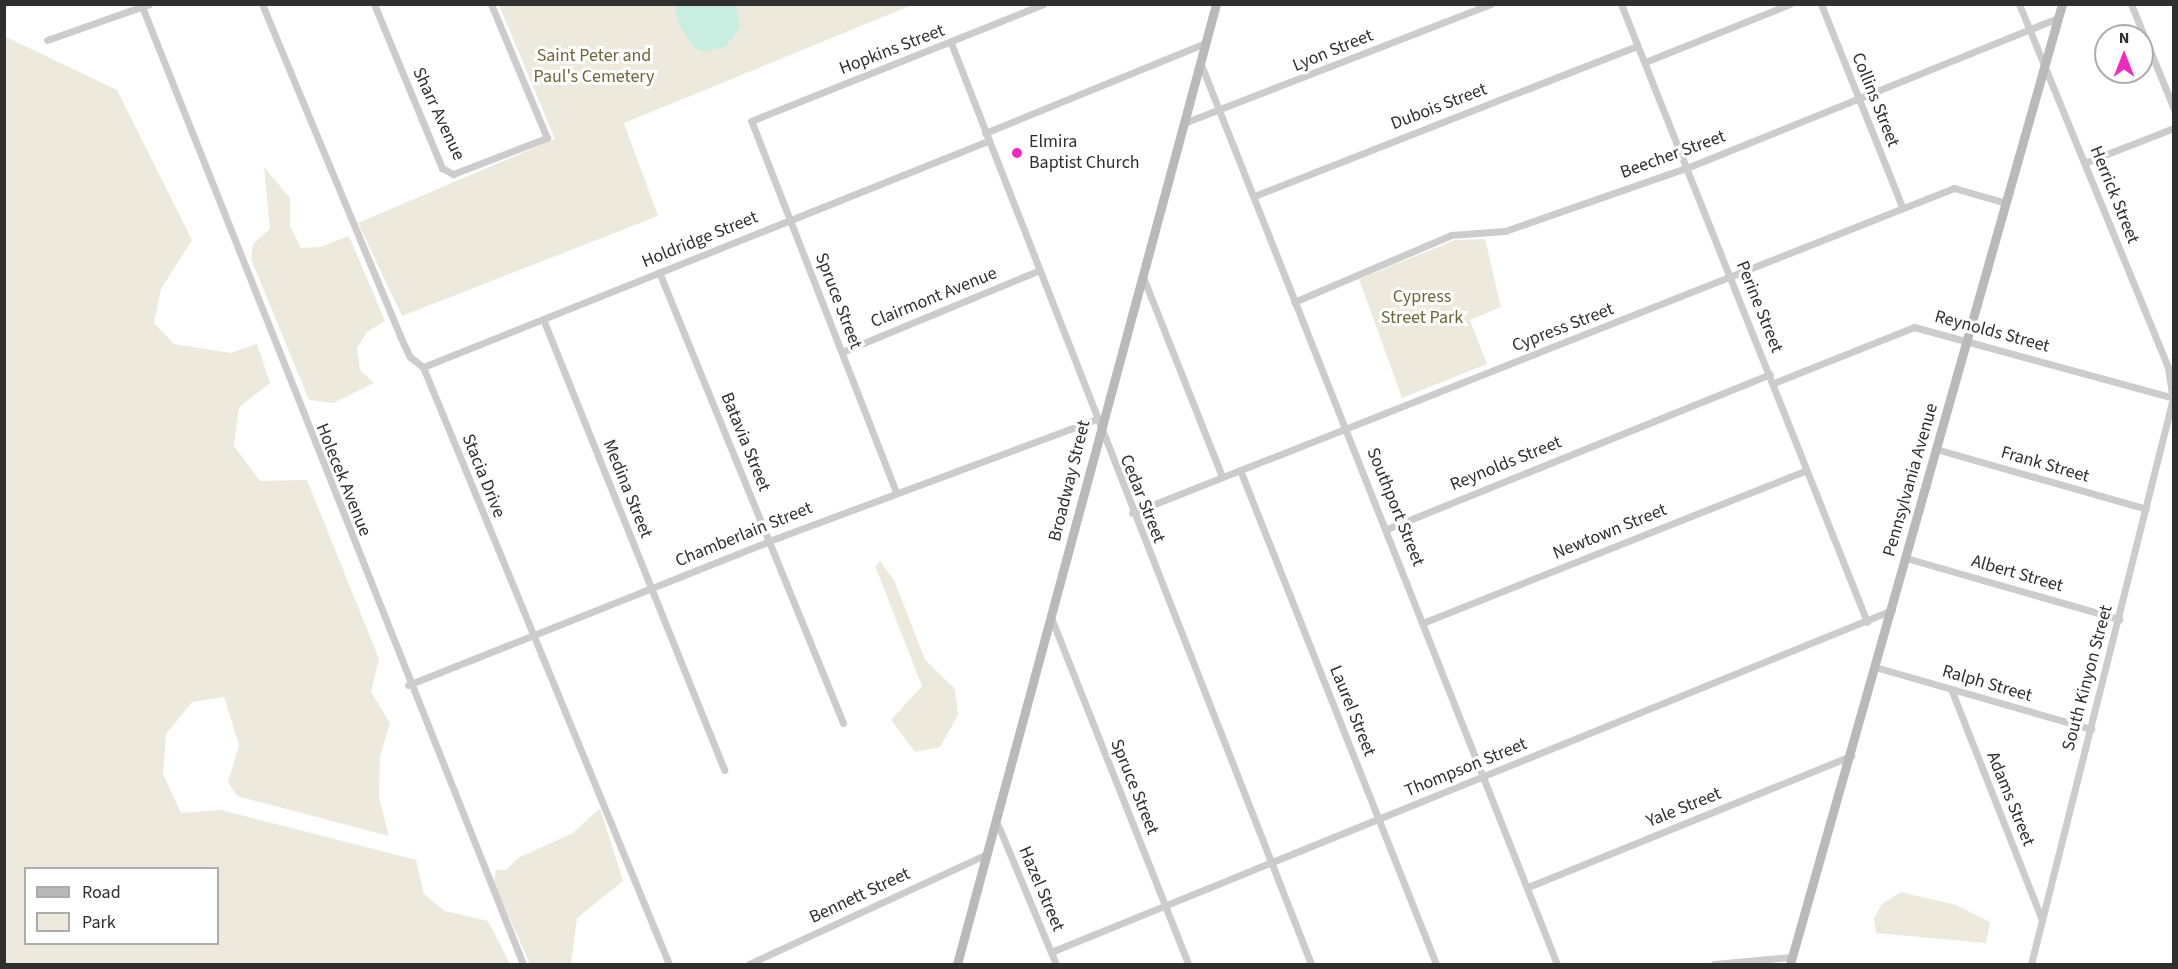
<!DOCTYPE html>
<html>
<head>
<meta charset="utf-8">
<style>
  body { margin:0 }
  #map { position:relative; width:2178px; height:969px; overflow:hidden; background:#fff; font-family:"Source Sans 3",sans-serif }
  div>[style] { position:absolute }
  .green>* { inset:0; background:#ede9dc }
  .water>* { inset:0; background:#c8eee2 }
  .street>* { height:7px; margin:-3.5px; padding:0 3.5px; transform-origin:3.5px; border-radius:3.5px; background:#ccc }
  .secondary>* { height:9px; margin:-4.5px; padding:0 4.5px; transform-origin:4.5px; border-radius:4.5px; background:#b9b9b9 }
  .dots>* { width:16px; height:16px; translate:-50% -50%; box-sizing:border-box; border:3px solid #fff; border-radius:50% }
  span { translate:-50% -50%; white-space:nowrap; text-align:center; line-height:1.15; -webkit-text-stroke:6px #fff; paint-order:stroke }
  .street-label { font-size:18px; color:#2f2f2f }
  .park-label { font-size:18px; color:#6e653a }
  .poi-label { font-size:18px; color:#2f2f2f }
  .left { translate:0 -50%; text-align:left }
  .frame { position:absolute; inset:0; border:6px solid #2f2f2f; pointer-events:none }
  .legend { position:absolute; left:24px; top:867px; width:195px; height:78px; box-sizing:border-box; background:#fff; border:2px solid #acacac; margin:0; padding:8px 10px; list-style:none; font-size:18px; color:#2f2f2f }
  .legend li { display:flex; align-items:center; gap:12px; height:30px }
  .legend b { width:30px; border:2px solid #acacac }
  .north { position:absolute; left:2094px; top:24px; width:60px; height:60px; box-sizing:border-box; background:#fff; border:2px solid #acacac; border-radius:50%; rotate:0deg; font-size:16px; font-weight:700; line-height:24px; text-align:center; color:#2f2f2f }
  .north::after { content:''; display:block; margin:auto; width:21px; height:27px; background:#f028c2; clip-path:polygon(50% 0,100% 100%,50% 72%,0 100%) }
</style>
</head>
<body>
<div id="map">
  <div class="green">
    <i style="clip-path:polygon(499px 5px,912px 5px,624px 123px,658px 216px,402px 316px,358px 223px,555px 139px)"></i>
    <i style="clip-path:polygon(evenodd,4px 36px,117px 90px,192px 240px,161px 289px,154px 323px,174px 344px,231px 353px,257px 344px,270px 383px,239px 407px,234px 446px,260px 481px,307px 480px,379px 659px,371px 692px,390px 723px,380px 757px,379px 797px,389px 836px,237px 796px,228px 782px,239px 745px,224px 697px,192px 702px,166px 734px,163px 774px,181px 813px,221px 810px,416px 860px,424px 894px,445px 911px,488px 921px,510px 964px,5px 964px,4px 36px,218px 868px,218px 944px,26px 944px,26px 868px,218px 868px)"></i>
    <i style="clip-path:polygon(264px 167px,290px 198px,290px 226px,301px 248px,320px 247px,349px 236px,385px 321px,367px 332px,357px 348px,360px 370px,374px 383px,333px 403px,309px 400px,251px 259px,253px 244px,270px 229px)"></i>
    <i style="clip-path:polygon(1485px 239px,1501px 307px,1470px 320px,1487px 364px,1402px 398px,1359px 279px,1455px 240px)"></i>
    <i style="clip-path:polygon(880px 561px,895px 582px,925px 660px,955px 689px,958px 715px,940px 747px,915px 752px,891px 720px,922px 686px,875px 566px)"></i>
    <i style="clip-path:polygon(600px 808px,623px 881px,577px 918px,571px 964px,530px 964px,494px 883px,496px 870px,506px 870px,518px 858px,573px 833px)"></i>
    <i style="clip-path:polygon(1901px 892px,1956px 905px,1990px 922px,1986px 943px,1876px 933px,1874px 918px,1882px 904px)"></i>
  </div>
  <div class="water">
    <i style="clip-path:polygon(674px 5px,736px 5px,740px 27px,725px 47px,704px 52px,694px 48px,680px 26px)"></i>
  </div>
  <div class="street">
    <i style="left:141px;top:4px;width:1033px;rotate:68.3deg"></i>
    <i style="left:262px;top:4px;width:360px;rotate:67.4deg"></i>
    <i style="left:400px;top:336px;width:23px;rotate:65deg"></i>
    <i style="left:410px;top:357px;width:16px;rotate:38deg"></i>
    <i style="left:423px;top:367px;width:646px;rotate:67.61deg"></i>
    <i style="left:374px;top:4px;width:178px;rotate:67.5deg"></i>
    <i style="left:442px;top:168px;width:13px;rotate:29deg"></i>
    <i style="left:453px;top:174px;width:101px;rotate:-21deg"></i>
    <i style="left:547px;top:138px;width:145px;rotate:-112.7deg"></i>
    <i style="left:1621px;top:4px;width:665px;rotate:68.29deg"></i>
    <i style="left:1821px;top:4px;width:219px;rotate:68.2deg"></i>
    <i style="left:2019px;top:4px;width:393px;rotate:67.7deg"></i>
    <i style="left:2168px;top:368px;width:30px;rotate:81deg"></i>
    <i style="left:2173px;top:398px;width:584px;rotate:104.08deg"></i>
    <i style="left:2131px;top:4px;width:113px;rotate:67.7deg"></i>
    <i style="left:47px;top:40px;width:108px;rotate:-19.4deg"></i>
    <i style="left:951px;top:43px;width:989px;rotate:68.65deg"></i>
    <i style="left:1200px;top:62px;width:970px;rotate:68.41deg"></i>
    <i style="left:1645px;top:62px;width:156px;rotate:-21.8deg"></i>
    <i style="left:1184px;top:123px;width:329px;rotate:-21.2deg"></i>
    <i style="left:985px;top:133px;width:238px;rotate:-22.2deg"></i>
    <i style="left:2084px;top:163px;width:97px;rotate:-21.3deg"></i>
    <i style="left:1254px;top:196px;width:410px;rotate:-21.4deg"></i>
    <i style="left:659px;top:272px;width:487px;rotate:67.8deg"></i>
    <i style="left:1143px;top:277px;width:215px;rotate:68.4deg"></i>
    <i style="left:1294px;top:302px;width:171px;rotate:-23.1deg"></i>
    <i style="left:1451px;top:235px;width:54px;rotate:-4.2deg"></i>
    <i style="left:1505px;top:231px;width:195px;rotate:-19.2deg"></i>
    <i style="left:1689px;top:167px;width:398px;rotate:-22deg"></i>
    <i style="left:543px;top:319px;width:486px;rotate:68.1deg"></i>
    <i style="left:842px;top:352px;width:212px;rotate:-22.5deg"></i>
    <i style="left:423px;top:367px;width:609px;rotate:-21.8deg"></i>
    <i style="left:1774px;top:383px;width:151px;rotate:-21.8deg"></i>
    <i style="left:1914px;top:327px;width:269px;rotate:15.3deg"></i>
    <i style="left:1936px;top:449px;width:218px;rotate:15.9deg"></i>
    <i style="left:1240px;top:470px;width:531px;rotate:68.36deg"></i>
    <i style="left:896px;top:492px;width:398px;rotate:-111.3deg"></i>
    <i style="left:751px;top:121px;width:315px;rotate:-21.8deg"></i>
    <i style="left:1132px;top:513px;width:884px;rotate:-21.57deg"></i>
    <i style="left:1954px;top:188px;width:54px;rotate:16.1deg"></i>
    <i style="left:1387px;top:529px;width:413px;rotate:-22deg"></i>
    <i style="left:1906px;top:558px;width:222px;rotate:16deg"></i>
    <i style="left:1052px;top:620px;width:370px;rotate:68.4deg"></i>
    <i style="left:1425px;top:622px;width:410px;rotate:-21.7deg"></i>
    <i style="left:1875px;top:667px;width:225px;rotate:16deg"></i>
    <i style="left:408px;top:685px;width:389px;rotate:-21.7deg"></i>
    <i style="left:769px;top:541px;width:347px;rotate:-20.4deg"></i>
    <i style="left:1951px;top:689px;width:248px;rotate:68.5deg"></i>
    <i style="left:998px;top:825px;width:151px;rotate:67.4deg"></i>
    <i style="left:1528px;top:887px;width:349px;rotate:-22.1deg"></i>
    <i style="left:1051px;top:952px;width:908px;rotate:-22.13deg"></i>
    <i style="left:749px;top:964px;width:260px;rotate:-24.8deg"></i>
    <i style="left:1714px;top:964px;width:77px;rotate:-5.2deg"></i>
  </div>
  <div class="secondary">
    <i style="left:957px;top:964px;width:994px;rotate:-74.9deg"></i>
    <i style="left:1790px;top:964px;width:998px;rotate:-74.18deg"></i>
  </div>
  <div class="dots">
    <i style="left:1017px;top:153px;background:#f028c2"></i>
  </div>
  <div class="street-label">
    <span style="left:892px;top:50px;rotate:-21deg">Hopkins Street</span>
    <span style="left:1333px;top:51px;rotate:-22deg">Lyon Street</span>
    <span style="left:1875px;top:100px;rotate:68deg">Collins Street</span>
    <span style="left:1439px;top:107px;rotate:-21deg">Dubois Street</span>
    <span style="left:438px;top:114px;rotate:65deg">Sharr Avenue</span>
    <span style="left:1673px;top:155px;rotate:-20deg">Beecher Street</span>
    <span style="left:2114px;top:195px;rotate:68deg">Herrick Street</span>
    <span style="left:700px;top:240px;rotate:-22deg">Holdridge Street</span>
    <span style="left:934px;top:298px;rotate:-22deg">Clairmont Avenue</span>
    <span style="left:838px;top:301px;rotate:69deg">Spruce Street</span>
    <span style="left:1759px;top:307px;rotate:68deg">Perine Street</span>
    <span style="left:1563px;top:328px;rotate:-21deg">Cypress Street</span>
    <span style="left:1992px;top:332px;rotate:15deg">Reynolds Street</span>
    <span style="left:745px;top:442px;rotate:68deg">Batavia Street</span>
    <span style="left:1506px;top:464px;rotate:-22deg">Reynolds Street</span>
    <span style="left:2045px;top:465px;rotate:16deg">Frank Street</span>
    <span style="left:483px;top:476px;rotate:68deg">Stacia Drive</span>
    <span style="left:343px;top:480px;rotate:68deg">Holecek Avenue</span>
    <span style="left:1911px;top:480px;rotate:-74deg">Pennsylvania Avenue</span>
    <span style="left:1070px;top:481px;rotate:-76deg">Broadway Street</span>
    <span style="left:627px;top:489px;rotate:68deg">Medina Street</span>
    <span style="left:1142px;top:499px;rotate:68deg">Cedar Street</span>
    <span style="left:1395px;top:507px;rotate:68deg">Southport Street</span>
    <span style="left:1610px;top:532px;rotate:-22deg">Newtown Street</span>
    <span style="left:744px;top:535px;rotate:-22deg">Chamberlain Street</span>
    <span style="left:2017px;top:574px;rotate:16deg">Albert Street</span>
    <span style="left:2088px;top:678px;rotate:-75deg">South Kinyon Street</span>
    <span style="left:1987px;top:684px;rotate:16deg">Ralph Street</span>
    <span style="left:1352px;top:711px;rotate:68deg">Laurel Street</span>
    <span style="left:1466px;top:768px;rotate:-22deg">Thompson Street</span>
    <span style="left:1134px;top:787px;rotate:68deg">Spruce Street</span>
    <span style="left:2010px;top:799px;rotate:68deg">Adams Street</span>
    <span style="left:1684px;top:808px;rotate:-22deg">Yale Street</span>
    <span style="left:1041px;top:889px;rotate:67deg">Hazel Street</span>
    <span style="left:860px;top:896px;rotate:-25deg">Bennett Street</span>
  </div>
  <div class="park-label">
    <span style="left:594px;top:67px">Saint Peter and<br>Paul's Cemetery</span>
    <span style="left:1422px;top:308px">Cypress<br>Street Park</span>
  </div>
  <div class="poi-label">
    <span class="left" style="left:1029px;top:153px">Elmira<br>Baptist Church</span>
  </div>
  <div class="frame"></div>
  <ul class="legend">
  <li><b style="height:8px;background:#b9b9b9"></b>Road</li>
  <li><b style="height:16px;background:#ede9dc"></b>Park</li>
  </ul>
  <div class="north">N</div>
</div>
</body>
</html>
